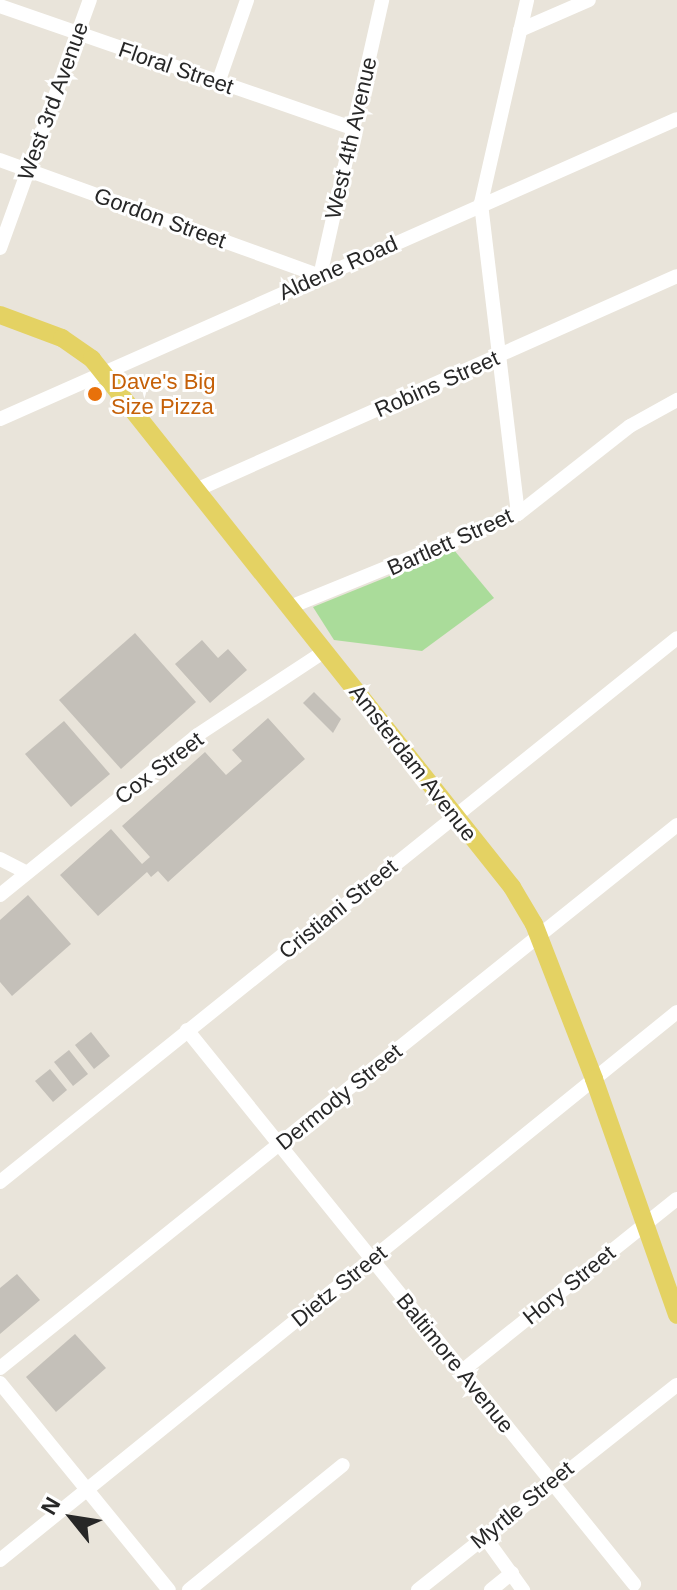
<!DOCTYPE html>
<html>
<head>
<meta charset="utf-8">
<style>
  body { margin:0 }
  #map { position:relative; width:677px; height:1590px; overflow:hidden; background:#e9e4da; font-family:Helvetica,sans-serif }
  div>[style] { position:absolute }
  .green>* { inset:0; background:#aadc9a }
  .building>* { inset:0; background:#c4c0b9 }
  .minor>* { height:14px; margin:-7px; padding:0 7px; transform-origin:7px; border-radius:7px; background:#fff }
  .major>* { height:18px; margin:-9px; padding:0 9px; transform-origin:9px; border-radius:9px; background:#e4d263 }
  .dots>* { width:22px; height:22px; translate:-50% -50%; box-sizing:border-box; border:4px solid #fff; border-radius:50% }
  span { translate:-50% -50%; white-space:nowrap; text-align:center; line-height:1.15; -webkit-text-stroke:6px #fff; paint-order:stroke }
  .street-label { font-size:22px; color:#272727 }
  .food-label { font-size:22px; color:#c56008 }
  .left { translate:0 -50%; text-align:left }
  .north { position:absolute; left:32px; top:1478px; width:80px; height:80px; -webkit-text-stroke:6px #fff; paint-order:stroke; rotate:300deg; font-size:22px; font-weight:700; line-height:32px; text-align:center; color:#272727 }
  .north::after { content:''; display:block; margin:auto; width:28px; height:36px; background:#272727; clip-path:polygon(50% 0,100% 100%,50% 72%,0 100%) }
</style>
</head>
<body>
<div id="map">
  <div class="green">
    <i style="clip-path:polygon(454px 550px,494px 598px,422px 651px,334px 640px,313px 607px)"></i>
  </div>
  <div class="building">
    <i style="clip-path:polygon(135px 633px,196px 702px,121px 769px,59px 700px)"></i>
    <i style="clip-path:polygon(202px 640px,218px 658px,228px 649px,247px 670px,210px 703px,175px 664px)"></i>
    <i style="clip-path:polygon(314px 692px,341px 719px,333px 733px,303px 703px)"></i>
    <i style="clip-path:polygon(268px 718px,305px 759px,168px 882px,158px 871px,151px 877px,147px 872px,98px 916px,60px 875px,111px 829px,142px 864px,150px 857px,122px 826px,205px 752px,226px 775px,242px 761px,232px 750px)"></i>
    <i style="clip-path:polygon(64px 721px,110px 774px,71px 807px,25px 754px)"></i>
    <i style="clip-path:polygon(28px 895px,71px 944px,12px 996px,0 982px,0 920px)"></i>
    <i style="clip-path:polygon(91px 1032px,110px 1056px,94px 1069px,75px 1045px)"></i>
    <i style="clip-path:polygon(69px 1050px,88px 1074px,73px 1086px,54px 1062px)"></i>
    <i style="clip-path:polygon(50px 1069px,67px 1090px,53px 1102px,35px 1081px)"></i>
    <i style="clip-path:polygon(17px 1274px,40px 1300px,0 1334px,0 1288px)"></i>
    <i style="clip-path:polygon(75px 1334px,106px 1368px,56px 1412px,26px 1377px)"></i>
  </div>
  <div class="minor">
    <i style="left:0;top:6px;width:373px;rotate:19.1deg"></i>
    <i style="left:520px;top:30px;width:75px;rotate:-23.5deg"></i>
    <i style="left:218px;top:83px;width:88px;rotate:-70.7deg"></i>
    <i style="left:0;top:160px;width:340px;rotate:19.9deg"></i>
    <i style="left:320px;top:276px;width:283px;rotate:-77.3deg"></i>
    <i style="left:0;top:248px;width:264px;rotate:-70.1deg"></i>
    <i style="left:0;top:419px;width:740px;rotate:-23.9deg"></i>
    <i style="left:196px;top:490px;width:526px;rotate:-23.98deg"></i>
    <i style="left:518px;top:514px;width:313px;rotate:-96.8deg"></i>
    <i style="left:481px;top:203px;width:208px;rotate:-77.2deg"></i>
    <i style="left:290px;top:607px;width:246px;rotate:-22.2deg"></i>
    <i style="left:518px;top:514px;width:142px;rotate:-38.2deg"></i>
    <i style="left:630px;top:426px;width:54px;rotate:-29deg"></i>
    <i style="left:0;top:859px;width:30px;rotate:27deg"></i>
    <i style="left:0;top:895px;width:252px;rotate:-39deg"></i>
    <i style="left:196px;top:736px;width:154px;rotate:-33.4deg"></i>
    <i style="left:187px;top:1030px;width:712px;rotate:51.1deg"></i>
    <i style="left:0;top:1182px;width:868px;rotate:-38.78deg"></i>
    <i style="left:0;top:1368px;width:868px;rotate:-38.73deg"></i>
    <i style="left:462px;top:1371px;width:275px;rotate:-38.7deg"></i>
    <i style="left:0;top:1383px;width:267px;rotate:50.8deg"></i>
    <i style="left:484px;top:1536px;width:67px;rotate:54.2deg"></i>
    <i style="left:0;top:1560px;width:871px;rotate:-38.99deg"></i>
    <i style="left:189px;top:1590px;width:198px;rotate:-39.1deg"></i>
    <i style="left:418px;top:1590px;width:330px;rotate:-38.4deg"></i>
    <i style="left:491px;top:1590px;width:27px;rotate:-39deg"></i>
  </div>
  <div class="major">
    <i style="left:0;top:315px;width:66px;rotate:20.4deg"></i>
    <i style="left:62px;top:338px;width:37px;rotate:35deg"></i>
    <i style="left:92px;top:359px;width:675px;rotate:51.5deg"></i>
    <i style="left:512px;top:887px;width:43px;rotate:59.3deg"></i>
    <i style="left:534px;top:924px;width:166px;rotate:68.8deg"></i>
    <i style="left:594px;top:1079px;width:250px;rotate:70.6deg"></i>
  </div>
  <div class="dots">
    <i style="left:95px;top:394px;background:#e8710a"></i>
  </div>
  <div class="street-label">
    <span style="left:176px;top:68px;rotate:19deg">Floral Street</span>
    <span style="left:53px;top:101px;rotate:-70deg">West 3rd Avenue</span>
    <span style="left:351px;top:138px;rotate:-77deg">West 4th Avenue</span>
    <span style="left:160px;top:218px;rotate:20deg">Gordon Street</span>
    <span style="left:338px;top:268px;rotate:-24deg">Aldene Road</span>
    <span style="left:437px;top:384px;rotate:-24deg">Robins Street</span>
    <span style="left:450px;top:542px;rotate:-24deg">Bartlett Street</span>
    <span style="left:413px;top:763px;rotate:52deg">Amsterdam Avenue</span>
    <span style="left:159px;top:768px;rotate:-37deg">Cox Street</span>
    <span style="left:338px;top:909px;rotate:-39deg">Cristiani Street</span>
    <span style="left:339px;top:1097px;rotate:-39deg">Dermody Street</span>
    <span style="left:569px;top:1285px;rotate:-39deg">Hory Street</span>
    <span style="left:339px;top:1286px;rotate:-39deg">Dietz Street</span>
    <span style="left:455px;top:1363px;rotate:51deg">Baltimore Avenue</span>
    <span style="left:522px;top:1505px;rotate:-39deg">Myrtle Street</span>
  </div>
  <div class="food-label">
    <span class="left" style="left:111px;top:394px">Dave's Big<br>Size Pizza</span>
  </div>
  <div class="north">N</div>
</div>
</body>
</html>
